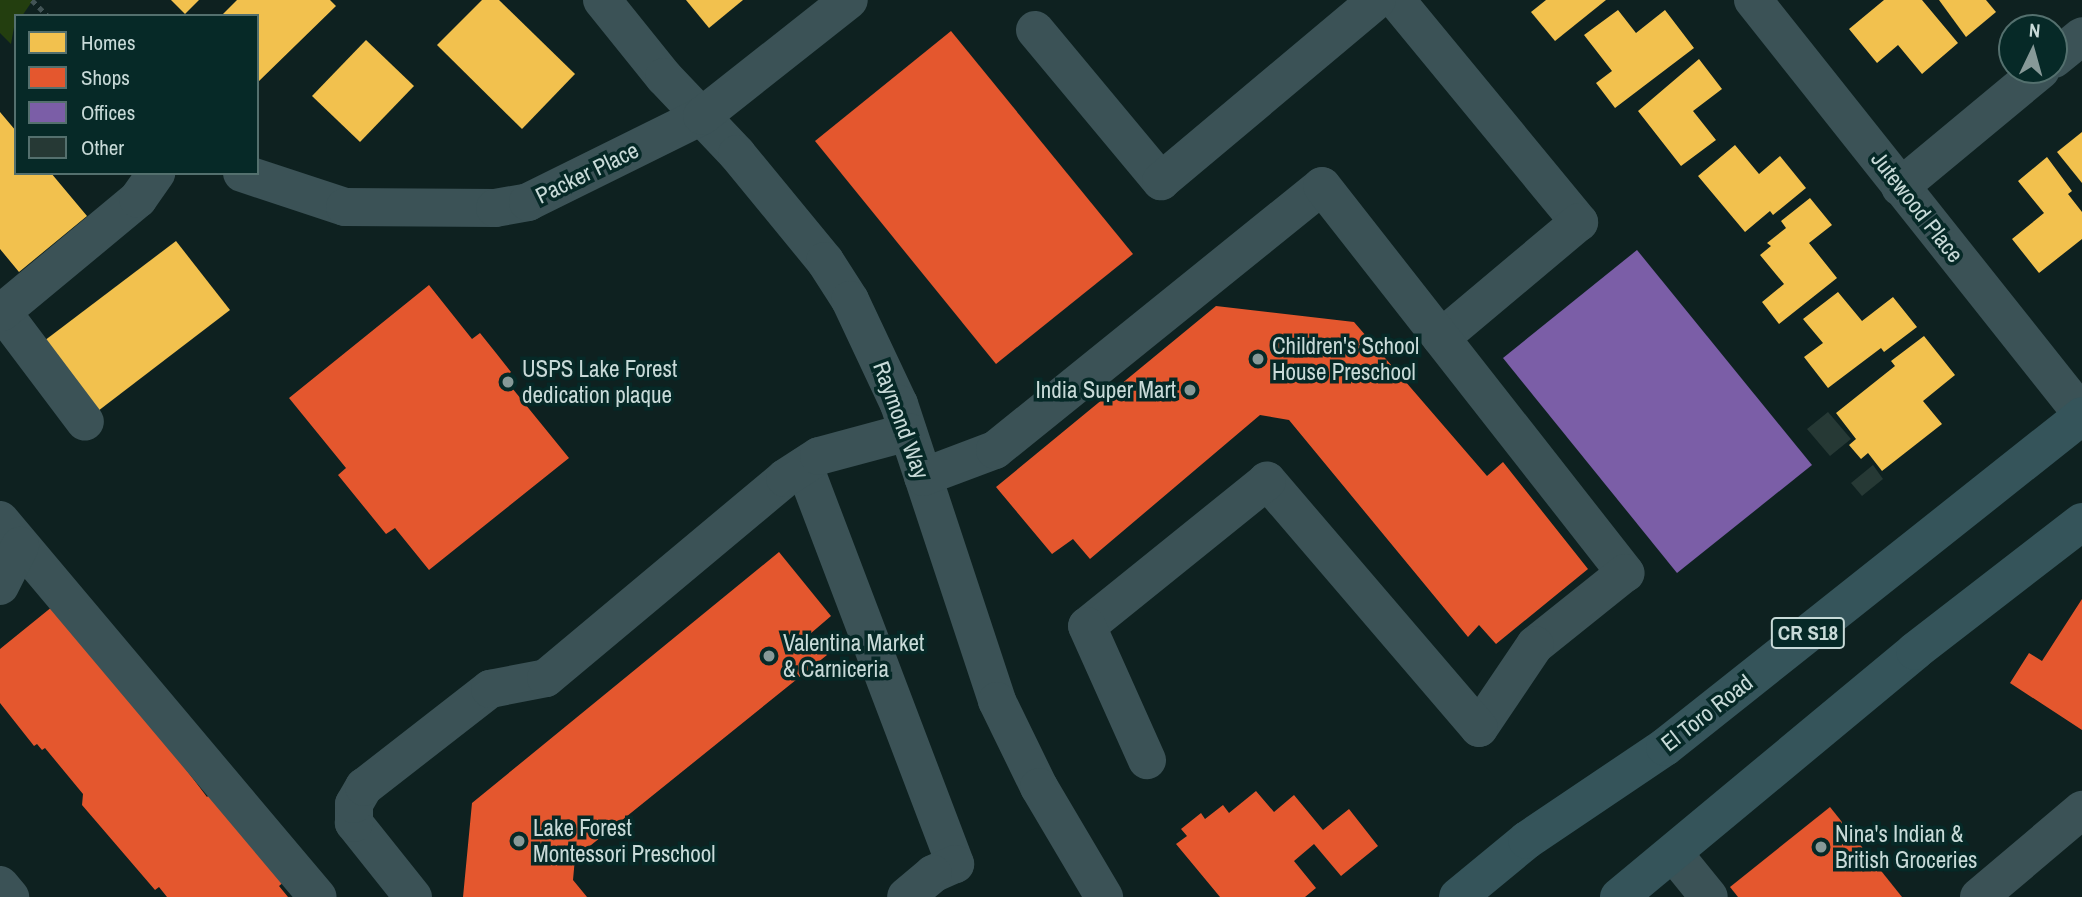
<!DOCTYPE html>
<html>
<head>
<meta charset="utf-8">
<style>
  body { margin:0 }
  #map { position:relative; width:2082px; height:897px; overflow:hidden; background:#0e2120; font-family:"Archivo Narrow",sans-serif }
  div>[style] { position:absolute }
  .green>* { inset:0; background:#233e0f }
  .homes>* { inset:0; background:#f2c14e }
  .shops>* { inset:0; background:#e4572e }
  .offices>* { inset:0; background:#7b5ea7 }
  .building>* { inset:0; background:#263935 }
  .path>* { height:4.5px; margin-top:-2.25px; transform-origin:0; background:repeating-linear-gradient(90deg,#425456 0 5px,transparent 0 10px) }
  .minor>* { height:38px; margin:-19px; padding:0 19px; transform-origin:19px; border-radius:19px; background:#3b5256 }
  .major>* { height:38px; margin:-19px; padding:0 19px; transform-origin:19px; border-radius:19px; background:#35545a }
  .dots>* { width:19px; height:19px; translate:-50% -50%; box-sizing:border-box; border:4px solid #062927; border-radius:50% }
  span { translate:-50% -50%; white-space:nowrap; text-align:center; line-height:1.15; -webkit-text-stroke:7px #062927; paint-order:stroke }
  .shield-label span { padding:2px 5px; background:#062927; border:2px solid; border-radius:5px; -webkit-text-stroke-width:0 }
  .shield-label { font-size:21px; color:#c8dad8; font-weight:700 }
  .street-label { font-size:23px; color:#c8dad8 }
  .poi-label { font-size:23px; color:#c8dad8 }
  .left { translate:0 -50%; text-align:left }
  .right { translate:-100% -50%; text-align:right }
  .legend { position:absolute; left:14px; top:14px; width:245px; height:161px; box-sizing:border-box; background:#062927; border:2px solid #54706e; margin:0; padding:9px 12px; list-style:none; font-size:21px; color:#c8dad8 }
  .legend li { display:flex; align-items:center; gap:14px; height:35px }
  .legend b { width:35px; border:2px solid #54706e }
  .north { position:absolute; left:1998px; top:14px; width:70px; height:70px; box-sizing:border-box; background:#062927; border:2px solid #54706e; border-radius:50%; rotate:5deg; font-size:19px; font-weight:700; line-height:28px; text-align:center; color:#c8dad8 }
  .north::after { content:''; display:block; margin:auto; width:24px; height:32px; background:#879998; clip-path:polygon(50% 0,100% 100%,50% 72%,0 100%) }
</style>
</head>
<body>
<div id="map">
  <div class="green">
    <i style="clip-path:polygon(0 0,33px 0,22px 16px,16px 16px,11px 44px,0 33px)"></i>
  </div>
  <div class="homes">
    <i style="clip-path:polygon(171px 0,199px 0,185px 14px)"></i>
    <i style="clip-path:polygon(237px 0,330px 0,336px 6px,257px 83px,257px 16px,221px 16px)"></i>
    <i style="clip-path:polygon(482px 0,499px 0,575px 74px,522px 129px,437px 45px)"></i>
    <i style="clip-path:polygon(686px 0,743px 0,709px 28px)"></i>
    <i style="clip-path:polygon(1546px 0,1606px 0,1555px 41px,1531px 12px)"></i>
    <i style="clip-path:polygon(1884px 0,1922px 0,1958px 43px,1922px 74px,1898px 45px,1877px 63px,1849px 29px)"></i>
    <i style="clip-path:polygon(1939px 0,1986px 0,1996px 12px,1966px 37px)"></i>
    <i style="clip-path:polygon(1618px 10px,1636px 33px,1665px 10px,1694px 48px,1615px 108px,1596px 83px,1612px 71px,1584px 35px)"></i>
    <i style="clip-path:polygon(366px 40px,414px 86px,360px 142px,312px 96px)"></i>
    <i style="clip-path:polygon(1699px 59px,1722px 89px,1693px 111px,1716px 140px,1681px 166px,1638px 111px)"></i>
    <i style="clip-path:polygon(0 112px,16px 131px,16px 173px,51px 173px,87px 216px,19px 272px,0 249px)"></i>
    <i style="clip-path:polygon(2082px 132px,2082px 183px,2057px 152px)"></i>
    <i style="clip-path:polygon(1735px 145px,1759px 174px,1780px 156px,1806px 188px,1773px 215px,1770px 211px,1745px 232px,1698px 176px)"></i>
    <i style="clip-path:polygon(2047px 157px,2072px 191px,2068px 194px,2082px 212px,2082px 239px,2039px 273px,2012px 239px,2044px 213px,2018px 181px)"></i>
    <i style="clip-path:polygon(1810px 198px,1832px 225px,1809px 243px,1837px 278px,1779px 324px,1762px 302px,1784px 284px,1760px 255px,1771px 246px,1767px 243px,1786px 228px,1781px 221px)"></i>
    <i style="clip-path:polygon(176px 241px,230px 310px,98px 411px,44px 341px)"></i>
    <i style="clip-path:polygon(1838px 292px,1862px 321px,1893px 297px,1917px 327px,1884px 352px,1881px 348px,1828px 388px,1804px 357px,1823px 343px,1803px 319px)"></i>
    <i style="clip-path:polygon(1924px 336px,1955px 375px,1923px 401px,1942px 424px,1882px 471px,1868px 453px,1861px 459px,1849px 445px,1856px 439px,1836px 413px,1895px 366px,1891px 361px)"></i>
  </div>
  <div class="shops">
    <i style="clip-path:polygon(951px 31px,1133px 254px,996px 364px,815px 141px)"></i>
    <i style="clip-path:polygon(429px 285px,472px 339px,480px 333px,496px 353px,511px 372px,504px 378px,569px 458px,429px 570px,395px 528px,386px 534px,338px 475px,346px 468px,289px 398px)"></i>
    <i style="clip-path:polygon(1216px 306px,1354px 322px,1487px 476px,1503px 462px,1588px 569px,1496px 644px,1479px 625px,1468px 637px,1289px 420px,1260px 415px,1090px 559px,1073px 539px,1052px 554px,996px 487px)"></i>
    <i style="clip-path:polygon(779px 552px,831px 616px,810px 634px,827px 655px,575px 858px,573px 880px,587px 897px,463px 897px,472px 803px)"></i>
    <i style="clip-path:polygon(2082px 599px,2082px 730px,2010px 683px,2029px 653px,2042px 661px)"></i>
    <i style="clip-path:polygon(58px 602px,207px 797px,213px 791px,285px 881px,279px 886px,288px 897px,167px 897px,159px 887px,155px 890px,82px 805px,83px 794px,45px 748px,42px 750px,37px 744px,34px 746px,0 703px,0 649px)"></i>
    <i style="clip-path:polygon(1256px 791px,1274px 812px,1294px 795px,1323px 830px,1349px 809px,1378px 846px,1341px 876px,1314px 844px,1294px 861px,1316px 888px,1305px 897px,1220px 897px,1176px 844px,1187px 836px,1181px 829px,1201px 813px,1205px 819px,1223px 805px,1229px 813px)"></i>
    <i style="clip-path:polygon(1830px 807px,1902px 897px,1738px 897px,1730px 887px)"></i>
  </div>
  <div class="offices">
    <i style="clip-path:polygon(1637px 250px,1812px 465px,1677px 573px,1503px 358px)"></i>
  </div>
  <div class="building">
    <i style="clip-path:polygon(1828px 412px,1851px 439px,1830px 456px,1807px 429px)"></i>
    <i style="clip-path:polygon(1873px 465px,1883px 479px,1862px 496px,1851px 483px)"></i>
  </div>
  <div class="path">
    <i style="left:32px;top:0;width:23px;rotate:45deg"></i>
  </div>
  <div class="minor">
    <i style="left:602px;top:0;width:99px;rotate:51.2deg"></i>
    <i style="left:664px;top:77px;width:106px;rotate:46.5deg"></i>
    <i style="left:737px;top:154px;width:139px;rotate:50.6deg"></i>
    <i style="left:825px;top:261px;width:46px;rotate:57.3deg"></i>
    <i style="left:850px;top:300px;width:115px;rotate:64.8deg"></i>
    <i style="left:899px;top:404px;width:313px;rotate:71.7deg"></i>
    <i style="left:997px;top:701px;width:96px;rotate:64deg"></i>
    <i style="left:1039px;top:787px;width:128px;rotate:59.4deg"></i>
    <i style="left:1396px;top:0;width:288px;rotate:50.5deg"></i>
    <i style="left:1579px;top:222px;width:180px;rotate:140deg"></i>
    <i style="left:1753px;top:0;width:529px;rotate:51.53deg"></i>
    <i style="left:1035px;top:30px;width:197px;rotate:50.2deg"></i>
    <i style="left:1161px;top:181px;width:282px;rotate:-40deg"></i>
    <i style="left:2054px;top:59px;width:36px;rotate:-39deg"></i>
    <i style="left:242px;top:173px;width:108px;rotate:18.3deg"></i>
    <i style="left:345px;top:207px;width:150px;rotate:0.4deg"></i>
    <i style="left:495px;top:208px;width:34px;rotate:-10deg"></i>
    <i style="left:528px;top:202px;width:194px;rotate:-26.3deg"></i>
    <i style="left:702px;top:116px;width:187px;rotate:-38.3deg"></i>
    <i style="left:1900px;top:187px;width:183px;rotate:-39.7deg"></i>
    <i style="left:0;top:309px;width:141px;rotate:53deg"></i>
    <i style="left:2px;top:312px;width:177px;rotate:-39.7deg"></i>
    <i style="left:138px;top:199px;width:32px;rotate:-55deg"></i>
    <i style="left:804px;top:466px;width:426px;rotate:69.2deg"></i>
    <i style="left:955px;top:864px;width:24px;rotate:156deg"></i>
    <i style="left:933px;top:874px;width:35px;rotate:140deg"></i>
    <i style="left:923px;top:477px;width:77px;rotate:-20.6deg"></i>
    <i style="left:995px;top:450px;width:420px;rotate:-38.9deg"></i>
    <i style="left:1322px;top:186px;width:492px;rotate:51.9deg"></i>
    <i style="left:1625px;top:573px;width:115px;rotate:141.3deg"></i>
    <i style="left:1535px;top:645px;width:100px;rotate:124deg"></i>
    <i style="left:1479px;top:728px;width:326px;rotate:-130.6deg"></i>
    <i style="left:1267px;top:481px;width:231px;rotate:141.1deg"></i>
    <i style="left:1087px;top:626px;width:147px;rotate:65.9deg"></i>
    <i style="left:0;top:520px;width:493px;rotate:49.9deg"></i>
    <i style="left:0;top:586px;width:45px;rotate:-63.4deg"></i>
    <i style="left:1674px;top:854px;width:55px;rotate:50.9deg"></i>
    <i style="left:0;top:885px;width:16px;rotate:50deg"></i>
    <i style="left:413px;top:897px;width:95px;rotate:-128.6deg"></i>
    <i style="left:354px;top:823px;width:19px;rotate:-90deg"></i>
    <i style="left:354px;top:804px;width:20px;rotate:-60deg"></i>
    <i style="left:364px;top:787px;width:160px;rotate:-37.9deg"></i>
    <i style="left:490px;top:689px;width:57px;rotate:-11.1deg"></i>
    <i style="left:546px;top:678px;width:312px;rotate:-39.9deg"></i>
    <i style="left:785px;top:478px;width:40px;rotate:-32.9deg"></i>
    <i style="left:819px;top:456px;width:92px;rotate:-15.1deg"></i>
    <i style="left:1979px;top:897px;width:135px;rotate:-40.2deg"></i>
  </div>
  <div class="major">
    <i style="left:1458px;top:897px;width:89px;rotate:-39.6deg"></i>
    <i style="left:1527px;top:840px;width:166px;rotate:-34deg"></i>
    <i style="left:1665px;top:747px;width:532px;rotate:-38.44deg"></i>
    <i style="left:1619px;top:897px;width:385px;rotate:-39.7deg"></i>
    <i style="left:1915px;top:651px;width:211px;rotate:-37.7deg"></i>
  </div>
  <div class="dots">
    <i style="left:1258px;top:359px;background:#879998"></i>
    <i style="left:508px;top:382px;background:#879998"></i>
    <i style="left:1190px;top:390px;background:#879998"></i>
    <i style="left:769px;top:656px;background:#879998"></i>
    <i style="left:519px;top:841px;background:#879998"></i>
    <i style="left:1821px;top:847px;background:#879998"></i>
  </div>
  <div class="shield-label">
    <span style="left:1808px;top:633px">CR S18</span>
  </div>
  <div class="street-label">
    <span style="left:587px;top:173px;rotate:-26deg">Packer Place</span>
    <span style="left:1917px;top:207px;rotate:52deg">Jutewood Place</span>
    <span style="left:901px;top:420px;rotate:70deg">Raymond Way</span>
    <span style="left:1707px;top:713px;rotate:-38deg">El Toro Road</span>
  </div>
  <div class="poi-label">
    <span class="left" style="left:1272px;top:359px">Children's School<br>House Preschool</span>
    <span class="left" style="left:522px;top:382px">USPS Lake Forest<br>dedication plaque</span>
    <span class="right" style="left:1176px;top:390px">India Super Mart</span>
    <span class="left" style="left:783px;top:656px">Valentina Market<br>&amp; Carniceria</span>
    <span class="left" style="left:533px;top:841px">Lake Forest<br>Montessori Preschool</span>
    <span class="left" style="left:1835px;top:847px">Nina's Indian &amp;<br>British Groceries</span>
  </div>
  <ul class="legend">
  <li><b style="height:19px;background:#f2c14e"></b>Homes</li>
  <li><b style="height:19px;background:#e4572e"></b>Shops</li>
  <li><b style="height:19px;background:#7b5ea7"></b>Offices</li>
  <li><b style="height:19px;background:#263935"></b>Other</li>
  </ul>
  <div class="north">N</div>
</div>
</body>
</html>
